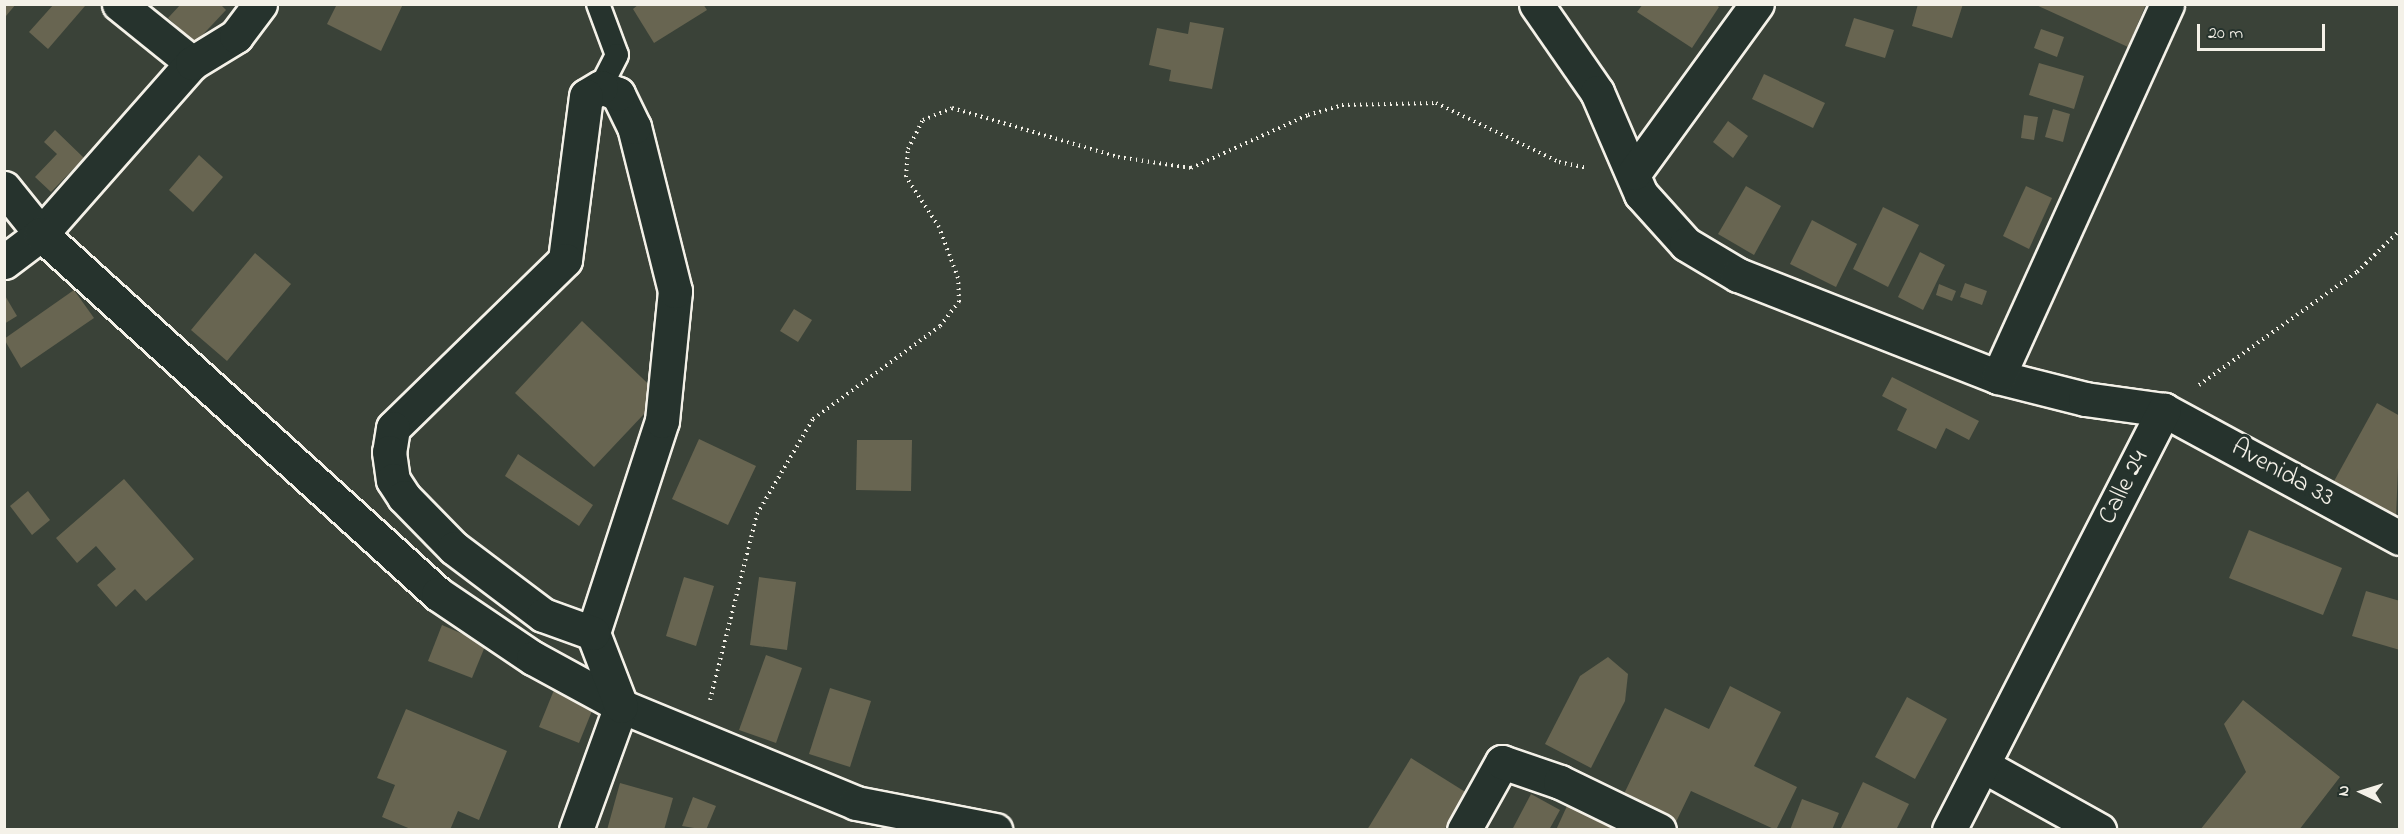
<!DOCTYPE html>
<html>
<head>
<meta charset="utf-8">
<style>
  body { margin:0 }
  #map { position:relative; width:2404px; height:834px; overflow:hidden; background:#3a4238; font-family:"Indie Flower",sans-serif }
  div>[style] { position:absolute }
  .building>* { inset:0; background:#686551 }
  .path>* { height:4px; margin-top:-2px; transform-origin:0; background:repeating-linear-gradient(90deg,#f4f1e8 0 1.5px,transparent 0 6px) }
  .roads { filter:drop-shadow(2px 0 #f4f1e8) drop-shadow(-2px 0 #f4f1e8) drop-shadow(0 2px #f4f1e8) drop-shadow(0 -2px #f4f1e8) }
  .lane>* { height:22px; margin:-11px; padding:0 11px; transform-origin:11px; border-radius:11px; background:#26332d }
  .street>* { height:33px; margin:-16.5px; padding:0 16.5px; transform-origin:16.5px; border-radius:16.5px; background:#26332d }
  span { translate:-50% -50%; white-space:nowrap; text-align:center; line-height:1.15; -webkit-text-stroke:6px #26332d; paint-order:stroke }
  .street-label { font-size:26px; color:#f4f1e8 }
  .frame { position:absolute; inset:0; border:6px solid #f4f1e8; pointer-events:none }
  .north { position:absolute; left:2332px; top:762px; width:60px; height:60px; -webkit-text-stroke:4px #26332d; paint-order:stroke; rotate:274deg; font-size:16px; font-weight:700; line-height:24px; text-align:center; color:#f4f1e8 }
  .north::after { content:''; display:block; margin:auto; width:21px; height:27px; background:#f4f1e8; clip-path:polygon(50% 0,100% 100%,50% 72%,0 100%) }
  .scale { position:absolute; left:2197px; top:24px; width:128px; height:27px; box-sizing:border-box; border:3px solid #f4f1e8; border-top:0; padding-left:8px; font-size:18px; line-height:21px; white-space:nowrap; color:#f4f1e8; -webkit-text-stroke:4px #26332d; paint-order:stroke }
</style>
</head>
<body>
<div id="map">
  <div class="building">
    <i style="clip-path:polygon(4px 4px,16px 4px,6px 16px)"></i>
    <i style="clip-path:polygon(54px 4px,85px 6px,48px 49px,29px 32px)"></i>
    <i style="clip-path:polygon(181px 4px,220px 4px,226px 10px,195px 43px,168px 18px)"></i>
    <i style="clip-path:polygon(337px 4px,403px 4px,381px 51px,327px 24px)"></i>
    <i style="clip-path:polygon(639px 4px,703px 4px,707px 10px,654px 43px,633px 9px)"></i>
    <i style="clip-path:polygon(1643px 4px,1715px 4px,1719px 7px,1692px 48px,1637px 12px)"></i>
    <i style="clip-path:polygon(1918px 4px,1963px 4px,1952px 38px,1912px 26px)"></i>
    <i style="clip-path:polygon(2034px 4px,2146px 4px,2128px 47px)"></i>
    <i style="clip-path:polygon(1854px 18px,1894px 30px,1885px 58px,1845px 46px)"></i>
    <i style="clip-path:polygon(1190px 22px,1224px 28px,1212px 89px,1169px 81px,1171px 70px,1149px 65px,1157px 28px,1188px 34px)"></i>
    <i style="clip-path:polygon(2041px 29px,2064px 37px,2057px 57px,2034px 48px)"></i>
    <i style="clip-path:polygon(2039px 63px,2084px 76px,2074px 109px,2029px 95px)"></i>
    <i style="clip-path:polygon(1764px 74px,1825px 103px,1813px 128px,1752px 99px)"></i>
    <i style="clip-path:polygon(2053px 109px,2070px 114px,2063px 142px,2045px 137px)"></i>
    <i style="clip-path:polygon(2024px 115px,2038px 117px,2034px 140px,2021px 138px)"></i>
    <i style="clip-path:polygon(1728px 121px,1748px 136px,1733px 158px,1713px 142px)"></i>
    <i style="clip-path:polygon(55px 130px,84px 158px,51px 192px,35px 177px,57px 154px,44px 142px)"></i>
    <i style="clip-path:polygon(199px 155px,223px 177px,193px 212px,169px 190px)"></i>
    <i style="clip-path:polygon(1746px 186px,1781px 206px,1754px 255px,1718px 234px)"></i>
    <i style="clip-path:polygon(2026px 186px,2052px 198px,2029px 249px,2003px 236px)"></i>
    <i style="clip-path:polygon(1883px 207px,1919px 225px,1888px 287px,1853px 269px)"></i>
    <i style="clip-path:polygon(1812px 220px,1857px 244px,1836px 287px,1790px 264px)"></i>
    <i style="clip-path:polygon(1920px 252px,1945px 265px,1923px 310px,1898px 297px)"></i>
    <i style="clip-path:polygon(255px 253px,291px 284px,227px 361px,191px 330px)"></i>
    <i style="clip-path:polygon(1965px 283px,1987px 291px,1982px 305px,1960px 297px)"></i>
    <i style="clip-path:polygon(1939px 284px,1956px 291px,1952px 301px,1936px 295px)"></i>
    <i style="clip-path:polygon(74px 290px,94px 318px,21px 368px,4px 339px)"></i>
    <i style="clip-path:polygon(4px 294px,17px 316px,4px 324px)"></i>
    <i style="clip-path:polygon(794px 309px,812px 320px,798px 342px,780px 331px)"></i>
    <i style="clip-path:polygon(582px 321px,661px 396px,594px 467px,515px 393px)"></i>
    <i style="clip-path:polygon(1892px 377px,1979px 421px,1969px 440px,1946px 428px,1936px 449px,1897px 430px,1907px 409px,1882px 396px)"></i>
    <i style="clip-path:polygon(2377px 403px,2400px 416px,2396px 519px,2333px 483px)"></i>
    <i style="clip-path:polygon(699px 439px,756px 466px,728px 525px,672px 499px)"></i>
    <i style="clip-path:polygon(857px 440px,912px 440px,911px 491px,856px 490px)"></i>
    <i style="clip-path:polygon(518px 454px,593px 505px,579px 526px,505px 476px)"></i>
    <i style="clip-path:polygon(124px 479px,194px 559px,146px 601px,135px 589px,116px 607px,97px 585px,116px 569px,96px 546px,77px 563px,56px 538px)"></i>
    <i style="clip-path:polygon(28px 491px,50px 520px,32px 535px,10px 506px)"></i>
    <i style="clip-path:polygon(2249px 530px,2342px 568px,2323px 615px,2229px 578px)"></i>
    <i style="clip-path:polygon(684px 577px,714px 586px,696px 646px,666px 636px)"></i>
    <i style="clip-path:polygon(759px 577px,796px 582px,787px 650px,750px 645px)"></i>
    <i style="clip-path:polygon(2366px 591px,2400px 601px,2400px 650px,2352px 636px)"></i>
    <i style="clip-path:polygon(442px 625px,486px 644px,472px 678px,428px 661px)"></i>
    <i style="clip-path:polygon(766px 655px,802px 668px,776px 743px,739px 730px)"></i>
    <i style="clip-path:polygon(1608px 657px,1628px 674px,1625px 701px,1591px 768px,1545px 744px,1580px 676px)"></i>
    <i style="clip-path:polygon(556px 685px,596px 701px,579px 743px,539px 727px)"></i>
    <i style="clip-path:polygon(1730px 686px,1781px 712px,1754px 766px,1797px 787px,1776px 830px,1691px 791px,1676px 822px,1623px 796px,1665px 708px,1709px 729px)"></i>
    <i style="clip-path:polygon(830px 688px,871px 701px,850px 767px,809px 754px)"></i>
    <i style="clip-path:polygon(1907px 697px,1947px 719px,1915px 779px,1875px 757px)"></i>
    <i style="clip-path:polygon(2243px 700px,2340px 777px,2299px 830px,2200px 830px,2246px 772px,2224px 724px)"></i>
    <i style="clip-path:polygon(406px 709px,507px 751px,479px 820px,458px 811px,450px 830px,413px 830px,382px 817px,395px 785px,377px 778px)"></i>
    <i style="clip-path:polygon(1411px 758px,1467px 793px,1444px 830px,1367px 830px)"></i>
    <i style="clip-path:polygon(1863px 782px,1909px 804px,1896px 830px,1840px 830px)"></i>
    <i style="clip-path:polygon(620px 783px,673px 798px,664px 830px,607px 830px)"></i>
    <i style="clip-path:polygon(1531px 794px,1560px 810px,1549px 830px,1512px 830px)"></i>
    <i style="clip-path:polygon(693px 797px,716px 806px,706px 830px,682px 826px)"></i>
    <i style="clip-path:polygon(1802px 799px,1839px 813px,1832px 830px,1790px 830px)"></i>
    <i style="clip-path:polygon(1567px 806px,1615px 830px,1556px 830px)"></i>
  </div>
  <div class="path">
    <i style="left:2199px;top:385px;width:194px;rotate:-35.6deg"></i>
    <i style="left:2357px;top:272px;width:60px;rotate:-44.3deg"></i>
    <i style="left:710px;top:700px;width:192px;rotate:-75.8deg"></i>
    <i style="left:757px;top:514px;width:110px;rotate:-59.5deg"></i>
    <i style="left:813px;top:419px;width:157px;rotate:-36.2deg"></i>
    <i style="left:940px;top:326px;width:31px;rotate:-52deg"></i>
    <i style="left:959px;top:302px;width:24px;rotate:-92deg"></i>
    <i style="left:958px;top:278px;width:54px;rotate:-110.4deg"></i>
    <i style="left:939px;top:227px;width:60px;rotate:-123.4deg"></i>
    <i style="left:906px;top:177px;width:28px;rotate:-86deg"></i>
    <i style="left:908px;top:149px;width:33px;rotate:-63deg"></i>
    <i style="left:923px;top:120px;width:31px;rotate:-22deg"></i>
    <i style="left:952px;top:108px;width:173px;rotate:16.4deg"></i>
    <i style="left:1118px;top:157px;width:74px;rotate:8.6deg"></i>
    <i style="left:1191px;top:168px;width:128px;rotate:-24.4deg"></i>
    <i style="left:1308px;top:115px;width:35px;rotate:-16deg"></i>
    <i style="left:1342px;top:105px;width:94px;rotate:-1.2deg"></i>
    <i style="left:1436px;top:103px;width:136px;rotate:25.6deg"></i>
    <i style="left:1559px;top:162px;width:29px;rotate:12deg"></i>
  </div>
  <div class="roads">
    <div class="lane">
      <i style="left:598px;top:4px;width:54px;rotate:69.6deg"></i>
      <i style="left:617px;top:55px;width:36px;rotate:117deg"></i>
    </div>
    <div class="street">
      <i style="left:119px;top:4px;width:94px;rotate:38.9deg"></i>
      <i style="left:1536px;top:4px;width:107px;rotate:55.3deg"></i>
      <i style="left:1597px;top:92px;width:111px;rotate:66.7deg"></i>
      <i style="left:1641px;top:194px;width:67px;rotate:48deg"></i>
      <i style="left:1686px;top:244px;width:61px;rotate:30.8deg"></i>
      <i style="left:1738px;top:275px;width:279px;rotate:21.4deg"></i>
      <i style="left:1998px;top:377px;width:90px;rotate:14.2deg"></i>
      <i style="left:2085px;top:399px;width:80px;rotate:7.9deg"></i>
      <i style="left:2164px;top:410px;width:268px;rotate:28.5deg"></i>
      <i style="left:1634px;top:173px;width:209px;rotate:-54deg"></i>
      <i style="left:4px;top:188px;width:59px;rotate:51.2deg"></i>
      <i style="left:41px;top:234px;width:228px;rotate:-48.6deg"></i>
      <i style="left:192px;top:63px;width:52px;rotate:-31.5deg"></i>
      <i style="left:236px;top:36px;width:40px;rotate:-53deg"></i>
      <i style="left:4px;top:262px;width:46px;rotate:-37.1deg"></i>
      <i style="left:41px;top:234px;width:536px;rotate:42.2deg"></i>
      <i style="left:438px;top:594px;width:115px;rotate:34deg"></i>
      <i style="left:533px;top:658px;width:100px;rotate:28.6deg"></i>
      <i style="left:621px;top:706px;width:254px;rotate:22.4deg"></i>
      <i style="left:856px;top:803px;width:142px;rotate:11deg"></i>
      <i style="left:1998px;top:377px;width:409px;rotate:-65.6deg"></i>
      <i style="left:1984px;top:766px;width:132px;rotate:29.1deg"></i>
      <i style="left:576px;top:830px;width:132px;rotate:-70.1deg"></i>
      <i style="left:621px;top:706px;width:78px;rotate:-111deg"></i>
      <i style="left:593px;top:633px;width:223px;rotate:-72deg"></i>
      <i style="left:662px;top:421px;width:131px;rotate:-84.3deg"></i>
      <i style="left:675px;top:291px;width:169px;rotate:-104deg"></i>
      <i style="left:634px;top:127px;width:37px;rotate:-116deg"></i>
      <i style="left:618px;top:94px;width:18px;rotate:-158deg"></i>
      <i style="left:601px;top:87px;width:17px;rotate:149deg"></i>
      <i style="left:586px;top:96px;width:165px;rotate:97.3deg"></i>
      <i style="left:565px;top:260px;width:240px;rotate:135.7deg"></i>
      <i style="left:393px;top:428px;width:24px;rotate:99deg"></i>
      <i style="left:389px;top:452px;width:28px;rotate:82deg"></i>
      <i style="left:393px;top:480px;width:20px;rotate:57deg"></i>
      <i style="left:404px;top:497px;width:71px;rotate:45.6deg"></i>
      <i style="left:454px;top:548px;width:111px;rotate:37deg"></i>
      <i style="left:543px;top:615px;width:53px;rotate:19.8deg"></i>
      <i style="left:1464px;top:830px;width:78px;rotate:-60.8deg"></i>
      <i style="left:1502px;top:762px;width:61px;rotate:19deg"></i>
      <i style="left:1560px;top:782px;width:110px;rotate:25.9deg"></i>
      <i style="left:1949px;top:830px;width:472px;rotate:-62.9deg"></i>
    </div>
  </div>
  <div class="street-label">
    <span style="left:2282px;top:474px;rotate:29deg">Avenida 33</span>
    <span style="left:2125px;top:488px;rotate:-63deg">Calle 24</span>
  </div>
  <div class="frame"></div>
  <div class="north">N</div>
  <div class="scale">20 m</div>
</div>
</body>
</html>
